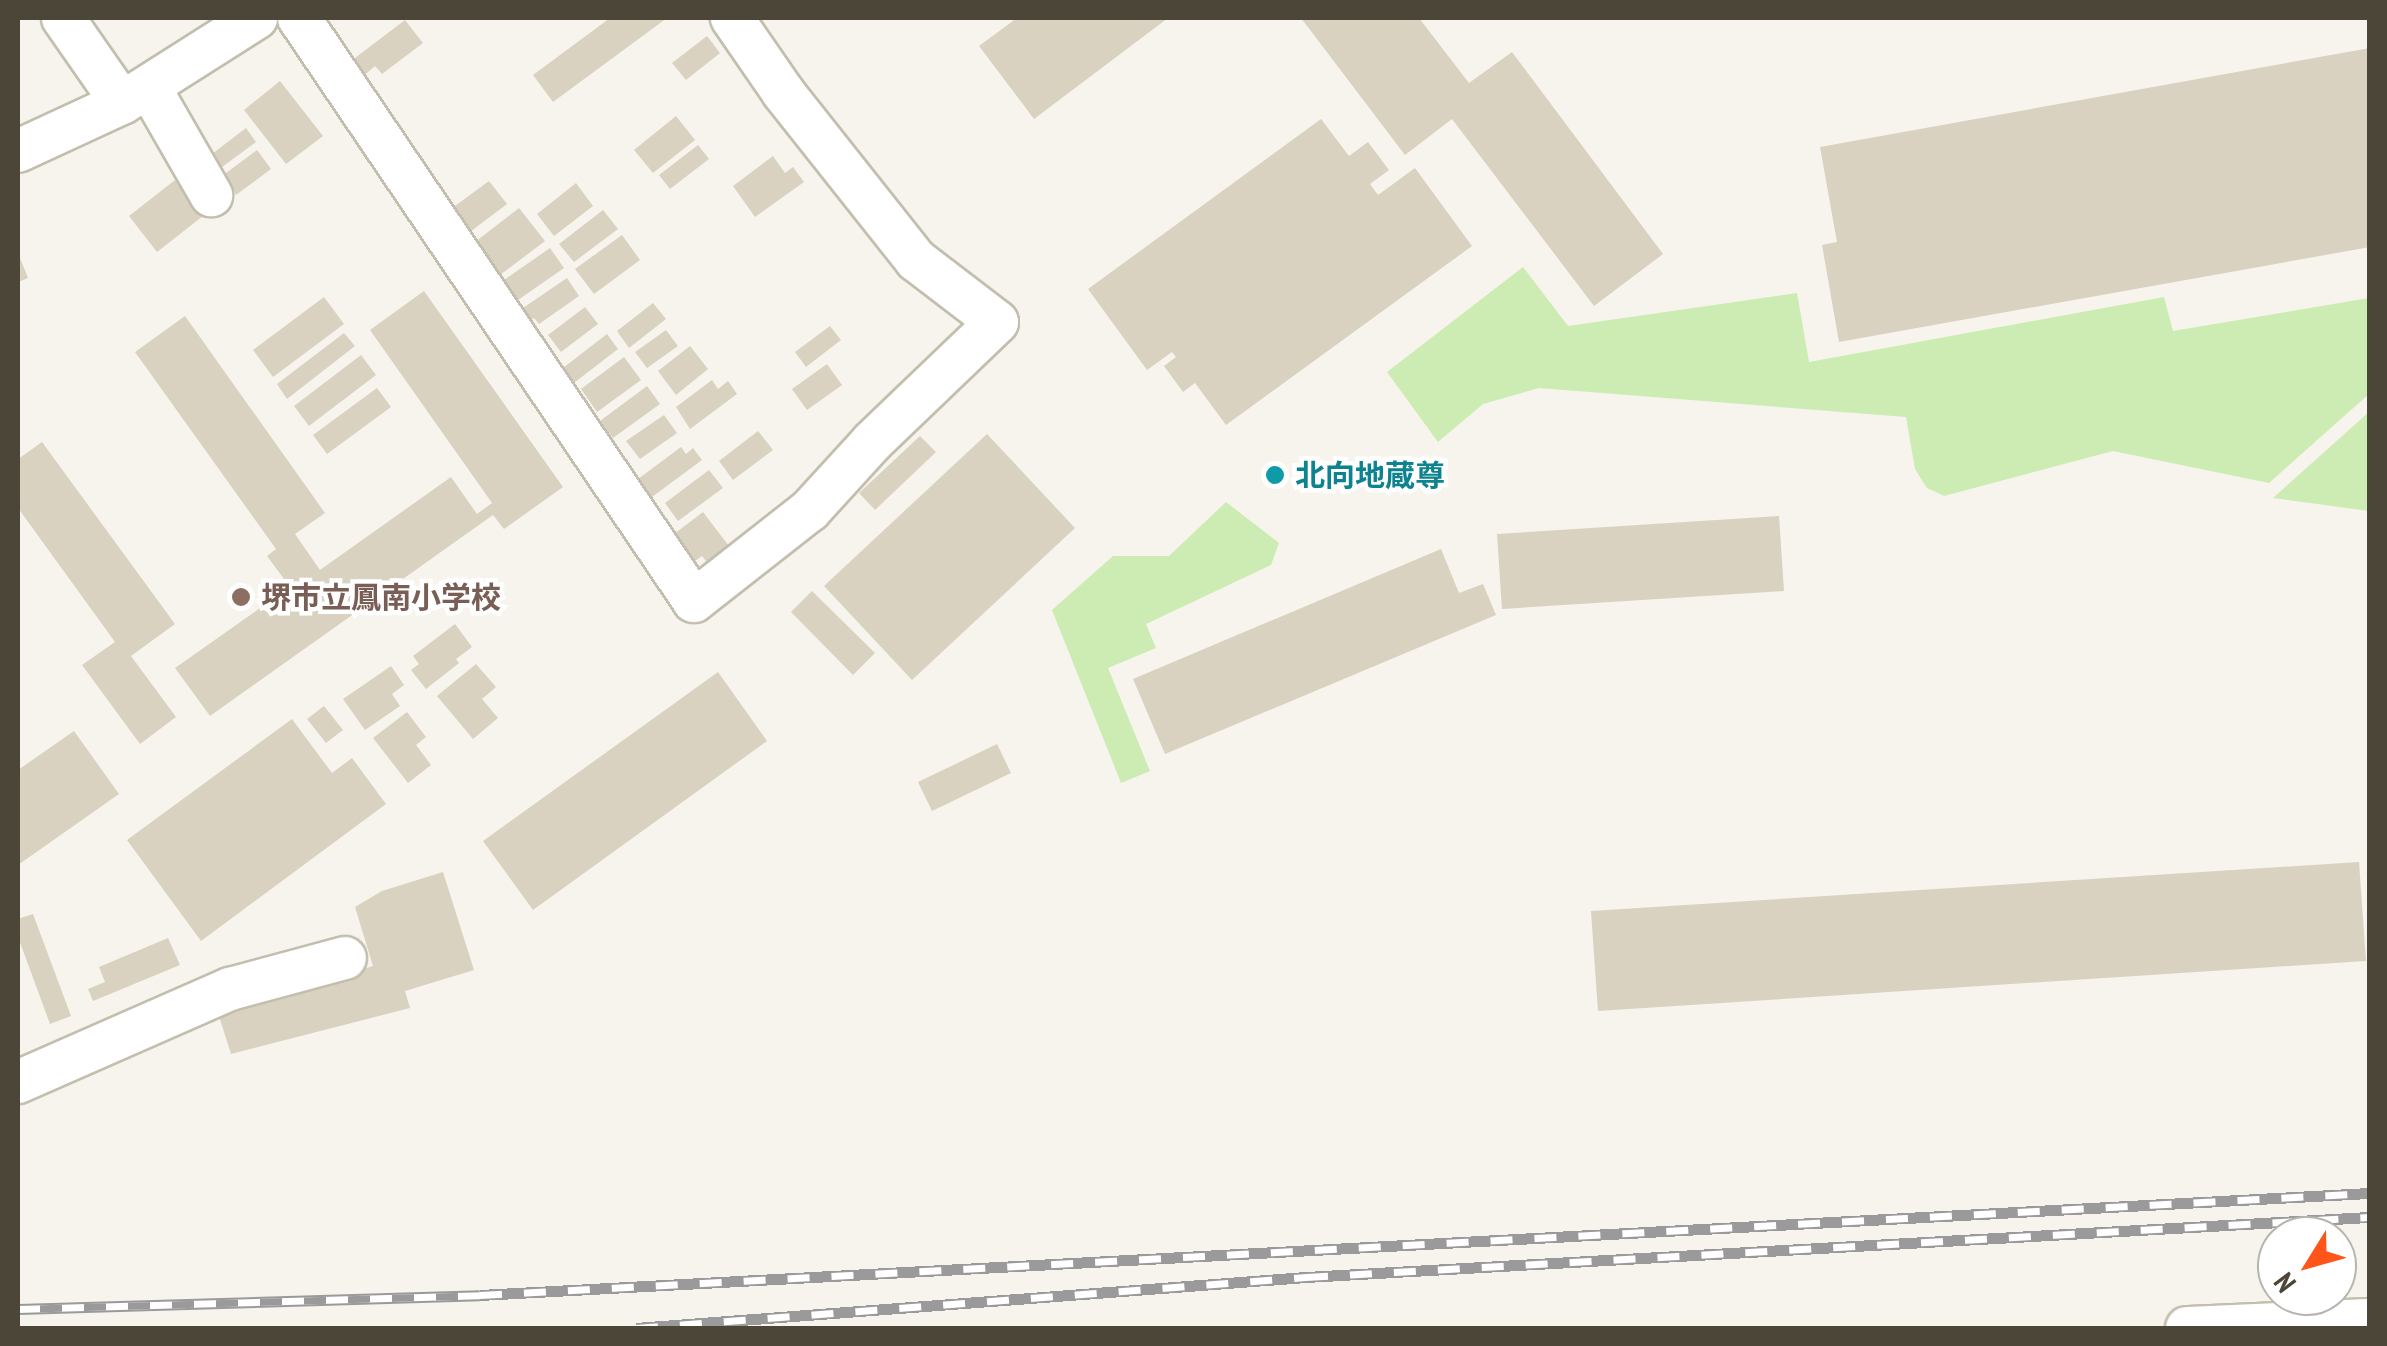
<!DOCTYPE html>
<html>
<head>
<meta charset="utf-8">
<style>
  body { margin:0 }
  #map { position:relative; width:2387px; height:1346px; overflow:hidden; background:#f6f4ec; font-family:"PT Sans Narrow","Noto Sans JP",sans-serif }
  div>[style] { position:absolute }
  .green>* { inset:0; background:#ccecb3 }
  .building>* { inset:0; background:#d9d2c0 }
  .roads { filter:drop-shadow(2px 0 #c3bead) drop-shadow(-2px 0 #c3bead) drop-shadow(0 2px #c3bead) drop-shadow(0 -2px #c3bead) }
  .minor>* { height:42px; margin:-21px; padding:0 21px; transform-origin:21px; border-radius:21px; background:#fff }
  .rail>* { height:11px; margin-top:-5.5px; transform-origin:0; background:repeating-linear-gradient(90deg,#fff 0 22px,#9a9a9a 0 44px); box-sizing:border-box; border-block:2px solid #9a9a9a }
  .dots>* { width:28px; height:28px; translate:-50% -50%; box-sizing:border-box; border:5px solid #fff; border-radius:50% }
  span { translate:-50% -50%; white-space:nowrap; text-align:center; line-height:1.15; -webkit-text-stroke:9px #fff; paint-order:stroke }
  .culture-label { font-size:30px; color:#0d838f; font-weight:700 }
  .left { translate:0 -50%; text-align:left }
  .education-label { font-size:30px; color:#785e54; font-weight:700 }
  .frame { position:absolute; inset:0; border:20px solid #4c4638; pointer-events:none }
  .north { position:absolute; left:2257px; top:1216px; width:100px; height:100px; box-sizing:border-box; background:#fff; border:2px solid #b7b5af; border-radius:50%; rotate:233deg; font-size:28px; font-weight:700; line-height:40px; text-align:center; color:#4c4638 }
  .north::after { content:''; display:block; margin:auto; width:35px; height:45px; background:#ff551a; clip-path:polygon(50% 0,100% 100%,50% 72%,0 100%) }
</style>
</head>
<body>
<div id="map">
  <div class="green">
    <i style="clip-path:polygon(1523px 267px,1568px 326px,1797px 293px,1809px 362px,2164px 297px,2173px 331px,2369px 298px,2369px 394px,2269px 483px,2113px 451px,1944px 496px,1927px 488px,1915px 469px,1906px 417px,1539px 388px,1483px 404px,1438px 442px,1387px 372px)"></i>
    <i style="clip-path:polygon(2369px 412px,2369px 511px,2273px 498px)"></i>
    <i style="clip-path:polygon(1226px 502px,1279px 543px,1271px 565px,1146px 624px,1156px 648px,1108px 668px,1150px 771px,1121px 783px,1052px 610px,1113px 556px,1169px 556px)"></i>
  </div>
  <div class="building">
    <i style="clip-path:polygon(610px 18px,667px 18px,553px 102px,533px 75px)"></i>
    <i style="clip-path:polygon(1017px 18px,1168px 18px,1034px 119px,979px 46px)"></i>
    <i style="clip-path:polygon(1301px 18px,1419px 18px,1469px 83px,1512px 52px,1663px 254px,1594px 306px,1452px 119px,1405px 155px)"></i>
    <i style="clip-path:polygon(405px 20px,423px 43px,382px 74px,375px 66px,359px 80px,347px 64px)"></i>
    <i style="clip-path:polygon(707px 36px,720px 53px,686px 80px,672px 63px)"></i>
    <i style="clip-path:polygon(2370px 48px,2370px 247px,1839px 342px,1822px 245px,1837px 242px,1820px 147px)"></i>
    <i style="clip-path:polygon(280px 81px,323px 136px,286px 164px,244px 110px)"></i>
    <i style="clip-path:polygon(676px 116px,695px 140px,653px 173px,634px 150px)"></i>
    <i style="clip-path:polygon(1321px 119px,1349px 156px,1368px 142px,1389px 170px,1370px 184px,1378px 195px,1415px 168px,1472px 246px,1226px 425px,1195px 383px,1183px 392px,1164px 366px,1176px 357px,1172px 352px,1147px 370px,1088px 289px)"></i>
    <i style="clip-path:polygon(246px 128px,256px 142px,218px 170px,208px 157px)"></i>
    <i style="clip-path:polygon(698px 145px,709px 159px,670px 189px,659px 175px)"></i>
    <i style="clip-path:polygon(257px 150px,271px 169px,236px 195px,222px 176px)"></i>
    <i style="clip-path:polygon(773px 156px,785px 173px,793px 167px,804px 182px,755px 217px,733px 186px)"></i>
    <i style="clip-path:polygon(175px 180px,203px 216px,157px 252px,129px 216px)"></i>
    <i style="clip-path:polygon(489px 181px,507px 204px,466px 235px,448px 211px)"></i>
    <i style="clip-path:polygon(576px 183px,593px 206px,554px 236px,537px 214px)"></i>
    <i style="clip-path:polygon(519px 208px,545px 241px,500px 275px,475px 242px)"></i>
    <i style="clip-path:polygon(603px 210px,618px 229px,574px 262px,559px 244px)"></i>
    <i style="clip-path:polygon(622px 235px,640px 260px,594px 294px,575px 269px)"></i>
    <i style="clip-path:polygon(550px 248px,564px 268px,518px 300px,504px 280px)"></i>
    <i style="clip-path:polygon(18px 253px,28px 278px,18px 282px)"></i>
    <i style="clip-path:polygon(567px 278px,579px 296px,539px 324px,534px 318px,528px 322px,520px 310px)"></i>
    <i style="clip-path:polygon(424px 291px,563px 487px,504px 529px,493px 515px,210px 716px,175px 668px,290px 587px,267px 556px,276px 549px,135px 352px,185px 316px,325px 513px,295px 534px,320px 570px,451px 477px,477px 514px,492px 503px,370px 330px)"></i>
    <i style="clip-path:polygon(324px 297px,344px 324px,273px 377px,253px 350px)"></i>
    <i style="clip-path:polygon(653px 303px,666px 319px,629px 348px,617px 331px)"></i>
    <i style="clip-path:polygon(585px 307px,598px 324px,561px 352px,548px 335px)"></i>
    <i style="clip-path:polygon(830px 326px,841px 340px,806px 367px,795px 352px)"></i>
    <i style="clip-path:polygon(666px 330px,678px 346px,647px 368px,635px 352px)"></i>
    <i style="clip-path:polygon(344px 333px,355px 346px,287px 399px,277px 384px)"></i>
    <i style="clip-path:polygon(607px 334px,618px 349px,570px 386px,559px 371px)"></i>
    <i style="clip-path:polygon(690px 346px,708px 369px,676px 395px,658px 371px)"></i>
    <i style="clip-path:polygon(361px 355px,376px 375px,309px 426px,294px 406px)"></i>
    <i style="clip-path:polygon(624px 357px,641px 380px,597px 412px,581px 389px)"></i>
    <i style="clip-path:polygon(827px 364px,842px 385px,807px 410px,792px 389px)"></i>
    <i style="clip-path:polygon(712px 380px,718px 389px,728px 381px,737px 394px,690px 429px,676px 407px)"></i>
    <i style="clip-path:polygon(647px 386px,660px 404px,613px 438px,600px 421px)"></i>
    <i style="clip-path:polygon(377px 388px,391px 407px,327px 454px,313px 435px)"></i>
    <i style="clip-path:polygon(664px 415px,677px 433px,640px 459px,626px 441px)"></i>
    <i style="clip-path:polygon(758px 431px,773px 450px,733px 480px,719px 461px)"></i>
    <i style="clip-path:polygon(987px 434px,1075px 528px,912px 680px,824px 586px)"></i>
    <i style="clip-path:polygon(920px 436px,936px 452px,875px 510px,859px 493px)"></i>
    <i style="clip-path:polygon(42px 442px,175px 624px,131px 656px,176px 717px,140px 744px,82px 665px,115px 642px,18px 508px,18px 459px)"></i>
    <i style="clip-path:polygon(681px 447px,686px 454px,693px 448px,702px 460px,652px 497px,638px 479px)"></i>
    <i style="clip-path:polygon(1269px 464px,1288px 477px,1282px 487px,1262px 474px)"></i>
    <i style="clip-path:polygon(709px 470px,723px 488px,678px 521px,665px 503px)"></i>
    <i style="clip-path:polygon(703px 512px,732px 550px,710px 566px,702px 556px,695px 561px,674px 534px)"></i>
    <i style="clip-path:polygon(1779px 516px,1784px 591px,1502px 609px,1497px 534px)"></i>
    <i style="clip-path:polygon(1441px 549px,1459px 593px,1483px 584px,1496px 615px,1165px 754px,1133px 679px)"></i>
    <i style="clip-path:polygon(812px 591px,875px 653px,853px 675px,791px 612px)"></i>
    <i style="clip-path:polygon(455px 624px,472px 647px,456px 659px,459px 663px,426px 689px,411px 670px,419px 664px,413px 656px)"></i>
    <i style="clip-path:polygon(476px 664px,496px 687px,482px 699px,498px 718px,473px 739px,437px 696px)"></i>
    <i style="clip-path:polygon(391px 666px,404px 685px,392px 694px,400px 706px,365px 730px,343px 699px)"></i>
    <i style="clip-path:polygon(718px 672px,767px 741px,533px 910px,483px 841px)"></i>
    <i style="clip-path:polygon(324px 706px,343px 730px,326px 743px,307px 719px)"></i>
    <i style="clip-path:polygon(407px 712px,426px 737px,416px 745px,431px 765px,408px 783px,373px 738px)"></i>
    <i style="clip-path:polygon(292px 719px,332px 773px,352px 758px,386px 804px,201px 941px,127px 840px)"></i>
    <i style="clip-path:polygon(74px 731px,119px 794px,18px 865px,18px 770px)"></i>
    <i style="clip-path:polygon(997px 744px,1011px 773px,932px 811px,918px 782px)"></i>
    <i style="clip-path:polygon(2359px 862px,2366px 961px,1598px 1011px,1591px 911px)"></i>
    <i style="clip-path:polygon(443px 872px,474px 970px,405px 991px,410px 1008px,231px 1054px,218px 1013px,373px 966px,355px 907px,382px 891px)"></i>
    <i style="clip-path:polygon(33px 914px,71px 1016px,50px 1024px,18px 937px,18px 919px)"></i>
    <i style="clip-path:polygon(168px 938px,180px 965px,93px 1001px,88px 989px,105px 982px,99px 967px)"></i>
  </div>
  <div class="roads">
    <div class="minor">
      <i style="left:63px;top:18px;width:103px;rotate:55.2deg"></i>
      <i style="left:299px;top:18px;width:704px;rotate:55.88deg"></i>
      <i style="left:694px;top:601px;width:147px;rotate:-38.1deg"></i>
      <i style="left:810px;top:510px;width:92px;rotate:-47.6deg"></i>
      <i style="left:872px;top:442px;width:173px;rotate:-43.8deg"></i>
      <i style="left:997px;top:322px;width:102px;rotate:-142.6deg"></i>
      <i style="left:916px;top:260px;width:214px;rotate:-128.4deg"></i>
      <i style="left:783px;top:92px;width:90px;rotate:-124.6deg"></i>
      <i style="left:149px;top:87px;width:125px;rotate:60.1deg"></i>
      <i style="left:18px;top:151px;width:115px;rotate:-24.8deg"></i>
      <i style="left:122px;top:103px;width:159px;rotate:-32.4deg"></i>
      <i style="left:18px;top:1082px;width:232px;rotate:-23.7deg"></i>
      <i style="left:230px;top:989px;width:119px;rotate:-15.1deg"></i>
      <i style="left:2187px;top:1328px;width:183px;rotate:-2.5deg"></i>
    </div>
  </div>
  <div class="rail">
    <i style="left:18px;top:1309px;width:462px;rotate:-1.7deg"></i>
    <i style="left:480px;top:1295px;width:1893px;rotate:-3.09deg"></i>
    <i style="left:636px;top:1328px;width:672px;rotate:-4.35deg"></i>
    <i style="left:1306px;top:1277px;width:1066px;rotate:-3.23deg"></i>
  </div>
  <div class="dots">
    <i style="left:1275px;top:475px;background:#0f9aa8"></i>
    <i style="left:241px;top:597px;background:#8d6e63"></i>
  </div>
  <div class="culture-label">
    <span class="left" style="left:1295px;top:475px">北向地蔵尊</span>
  </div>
  <div class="education-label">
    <span class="left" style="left:261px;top:597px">堺市立鳳南小学校</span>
  </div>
  <div class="frame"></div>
  <div class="north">N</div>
</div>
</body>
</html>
